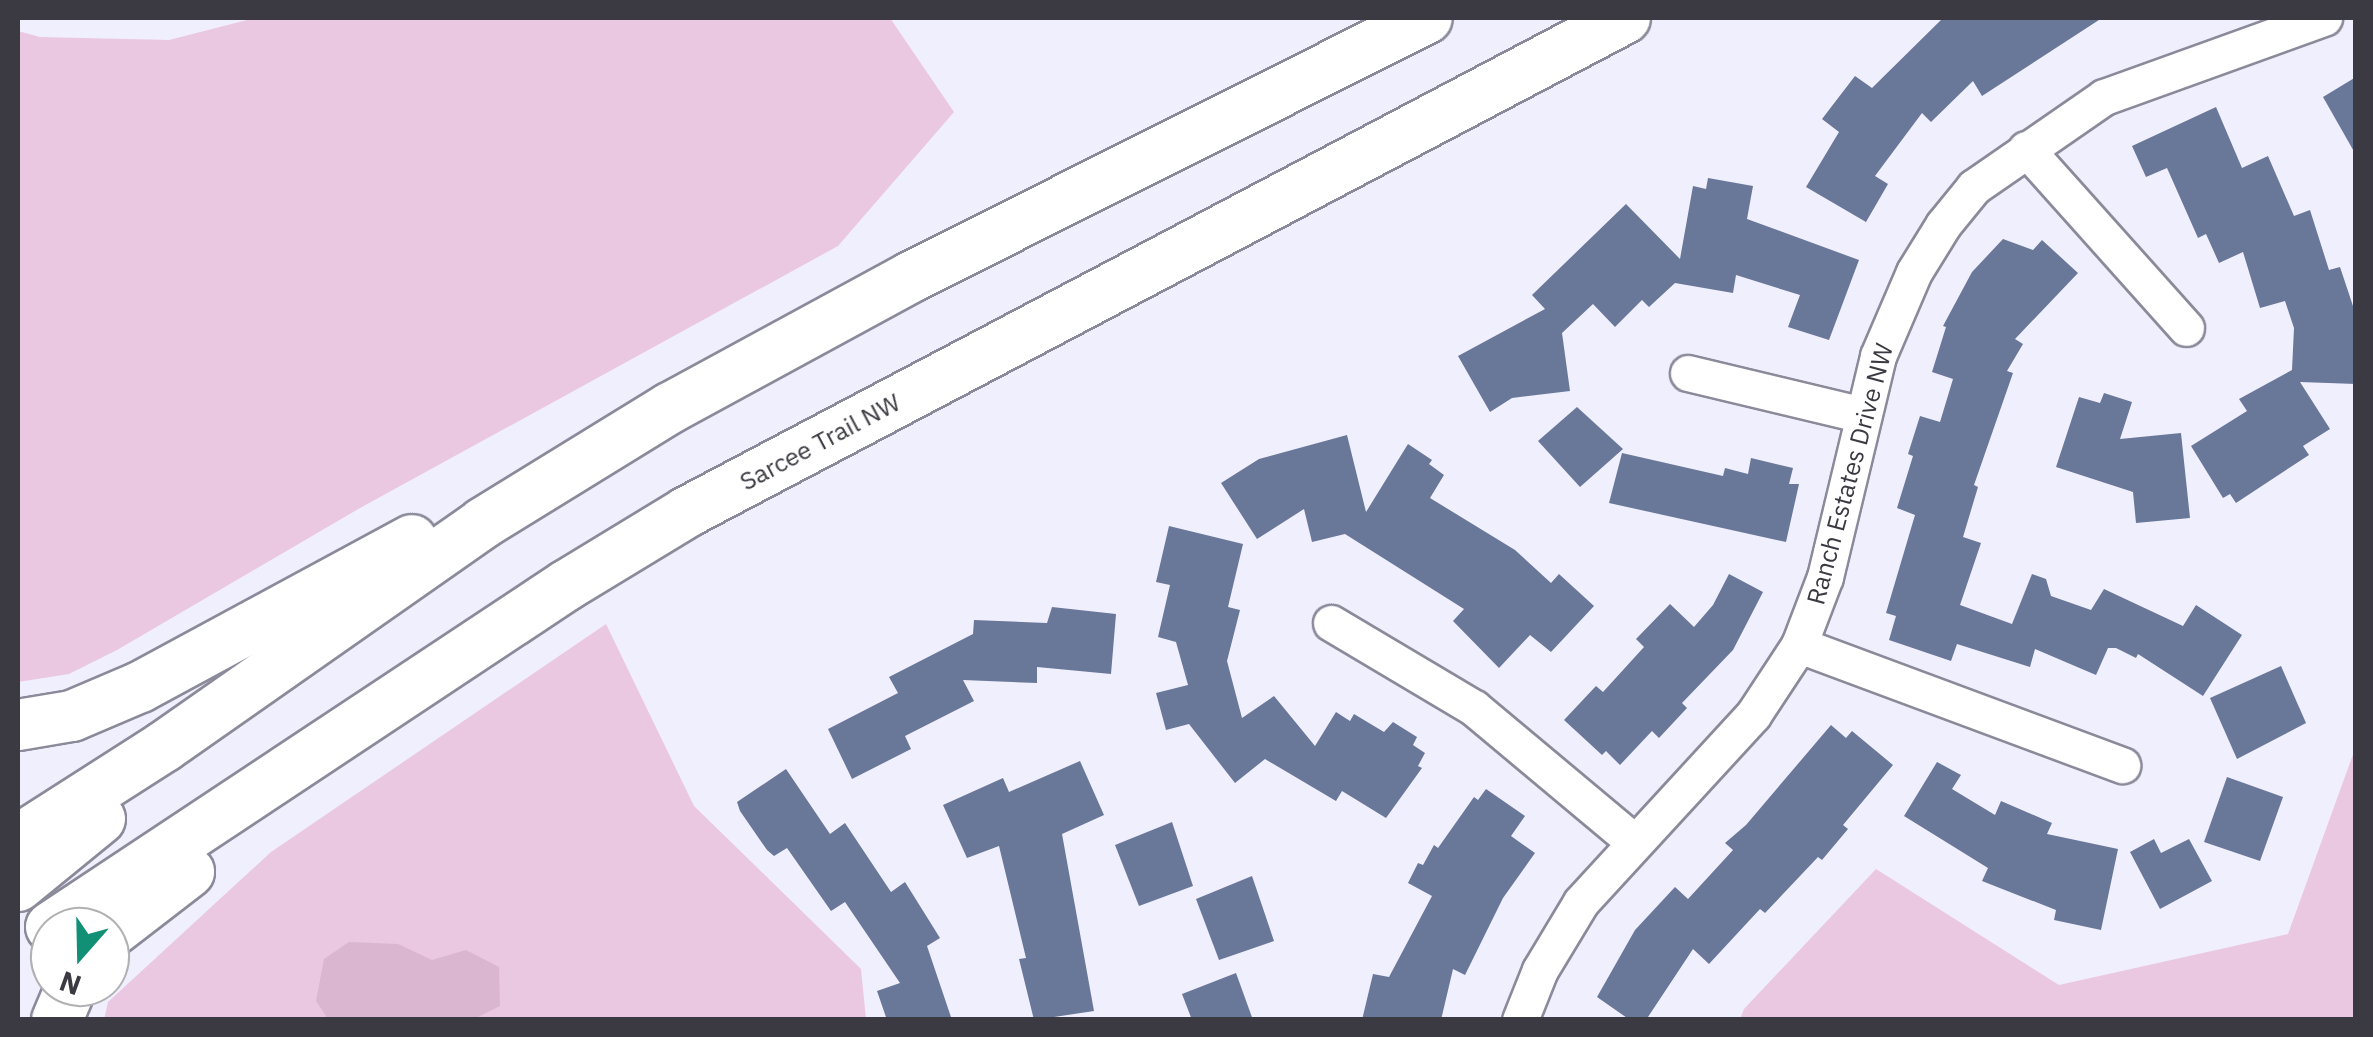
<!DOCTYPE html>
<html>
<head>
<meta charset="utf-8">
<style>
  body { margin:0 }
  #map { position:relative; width:2373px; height:1037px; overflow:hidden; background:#f0effe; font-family:"IBM Plex Sans",sans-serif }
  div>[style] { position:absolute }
  .green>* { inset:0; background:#eac8e1 }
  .forest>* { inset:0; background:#dab6d1 }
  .building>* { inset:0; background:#697798 }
  .roads { filter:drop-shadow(2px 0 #8b8a9a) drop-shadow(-2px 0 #8b8a9a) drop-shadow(0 2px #8b8a9a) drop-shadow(0 -2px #8b8a9a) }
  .street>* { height:35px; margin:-17.5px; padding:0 17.5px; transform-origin:17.5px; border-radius:17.5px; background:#fff }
  .secondary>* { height:50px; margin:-25px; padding:0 25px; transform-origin:25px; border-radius:25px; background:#fff }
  span { translate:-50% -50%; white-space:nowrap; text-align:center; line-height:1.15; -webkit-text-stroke:10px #fff; paint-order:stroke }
  .street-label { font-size:25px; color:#3b3a42 }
  .frame { position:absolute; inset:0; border:20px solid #3b3a42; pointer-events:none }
  .north { position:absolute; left:30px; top:907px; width:100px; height:100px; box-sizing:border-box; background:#fff; border:2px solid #b1b0b3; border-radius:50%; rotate:200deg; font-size:28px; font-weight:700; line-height:40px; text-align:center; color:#3b3a42 }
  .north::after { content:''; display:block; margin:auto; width:35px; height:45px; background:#119076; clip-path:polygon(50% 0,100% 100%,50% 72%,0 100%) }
</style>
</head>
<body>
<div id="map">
  <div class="green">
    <i style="clip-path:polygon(255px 18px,890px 18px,954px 112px,838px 246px,360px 508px,117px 650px,69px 674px,18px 682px,18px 31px,40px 37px,169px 40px)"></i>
    <i style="clip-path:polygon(606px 624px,694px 806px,861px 969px,866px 1019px,104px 1020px,108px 1002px,271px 852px)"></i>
    <i style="clip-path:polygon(2355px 749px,2355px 1019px,1740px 1019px,1744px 1009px,1876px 869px,2059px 985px,2288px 934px)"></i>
  </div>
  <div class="forest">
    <i style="clip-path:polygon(349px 942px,398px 944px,432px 960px,466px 950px,499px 967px,500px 1006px,474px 1019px,328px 1019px,316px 1001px,324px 959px)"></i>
  </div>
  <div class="building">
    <i style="clip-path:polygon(1943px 18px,2102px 18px,1982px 96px,1973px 81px,1931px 122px,1922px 113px,1875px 176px,1888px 184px,1866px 222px,1806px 187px,1839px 132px,1822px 119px,1855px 76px,1872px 88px)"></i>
    <i style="clip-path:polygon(2356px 77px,2356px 155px,2323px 97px)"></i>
    <i style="clip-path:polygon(2216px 107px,2242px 168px,2268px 156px,2294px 216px,2310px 210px,2329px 270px,2340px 267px,2356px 315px,2356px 384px,2300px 382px,2330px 429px,2303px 446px,2309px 455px,2236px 503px,2230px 494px,2223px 498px,2191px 446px,2247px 411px,2239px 399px,2292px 370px,2294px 328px,2285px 301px,2260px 308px,2243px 252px,2219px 263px,2206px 234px,2198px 238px,2167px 168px,2146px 177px,2132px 146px)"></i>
    <i style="clip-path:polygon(1708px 178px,1753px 186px,1747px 219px,1859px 260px,1829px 340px,1788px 327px,1800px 295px,1736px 275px,1733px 293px,1675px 283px,1649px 307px,1642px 300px,1615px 327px,1593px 304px,1562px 333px,1570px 391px,1512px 398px,1490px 412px,1458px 356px,1545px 309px,1532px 295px,1626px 204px,1680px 259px,1693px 186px,1706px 189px)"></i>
    <i style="clip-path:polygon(2003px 239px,2033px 250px,2042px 240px,2078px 273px,2015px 339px,2023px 344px,2007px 371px,2013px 373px,1974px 485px,1978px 487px,1963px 537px,1981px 543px,1960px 605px,2012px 624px,2032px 574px,2046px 579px,2051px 596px,2091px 610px,2104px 589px,2183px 626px,2196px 605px,2242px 635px,2203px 696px,2138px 654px,2136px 658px,2116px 648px,2108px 648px,2096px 675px,2035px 649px,2030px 667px,1957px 644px,1951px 661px,1889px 640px,1896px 616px,1886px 613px,1915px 515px,1897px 508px,1913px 456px,1908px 454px,1920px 416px,1940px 422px,1953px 379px,1932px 372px,1946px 327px,1943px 326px,1972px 272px)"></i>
    <i style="clip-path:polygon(2104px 393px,2132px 402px,2120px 439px,2181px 433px,2190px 518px,2136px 523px,2133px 492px,2056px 467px,2079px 397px,2100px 403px)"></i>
    <i style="clip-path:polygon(1577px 407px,1623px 449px,1580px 487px,1538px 441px)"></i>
    <i style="clip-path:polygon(1347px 435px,1366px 512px,1408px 444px,1432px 460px,1429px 464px,1444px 475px,1430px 498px,1515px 550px,1551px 583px,1559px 574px,1594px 606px,1551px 652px,1530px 635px,1499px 668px,1453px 621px,1464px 609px,1345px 534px,1312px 542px,1304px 509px,1257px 539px,1221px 483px,1259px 459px)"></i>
    <i style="clip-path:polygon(1622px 453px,1723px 476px,1725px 468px,1748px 474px,1751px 458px,1793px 468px,1789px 484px,1799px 484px,1786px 542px,1609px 503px)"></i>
    <i style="clip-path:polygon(1169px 526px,1243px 544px,1228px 607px,1240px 610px,1227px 661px,1242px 718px,1274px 696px,1315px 746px,1336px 712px,1350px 721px,1354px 714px,1384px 732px,1393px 722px,1417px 737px,1413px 745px,1425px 753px,1418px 766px,1422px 768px,1386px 818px,1342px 791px,1336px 801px,1265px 759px,1235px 783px,1189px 724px,1166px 730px,1156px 693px,1188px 685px,1176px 642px,1158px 637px,1170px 585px,1156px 582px)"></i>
    <i style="clip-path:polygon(1729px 574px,1763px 592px,1733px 650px,1682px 703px,1687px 708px,1659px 738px,1652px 731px,1620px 765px,1606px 751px,1602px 755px,1564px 720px,1596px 686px,1603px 692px,1644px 647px,1636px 639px,1670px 604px,1694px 627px,1713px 605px)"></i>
    <i style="clip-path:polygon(1052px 607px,1116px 614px,1111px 674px,1037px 667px,1037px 683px,963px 680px,974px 701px,905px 736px,911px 749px,852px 779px,828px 729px,898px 693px,889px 677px,973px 634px,974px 620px,1047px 623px)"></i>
    <i style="clip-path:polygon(2281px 666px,2306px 723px,2237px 759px,2210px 698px)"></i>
    <i style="clip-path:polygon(1831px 725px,1846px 738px,1852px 731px,1893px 765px,1843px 825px,1848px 829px,1822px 860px,1818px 857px,1765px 913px,1760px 909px,1709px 964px,1693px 949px,1646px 1020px,1630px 1020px,1597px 997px,1635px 930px,1675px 887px,1688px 899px,1733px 850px,1725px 843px,1746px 825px)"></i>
    <i style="clip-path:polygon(1080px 761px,1104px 815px,1062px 834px,1094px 1011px,1034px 1020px,1019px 959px,1026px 958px,999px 846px,967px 858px,943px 805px,1003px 778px,1009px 792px)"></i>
    <i style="clip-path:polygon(1937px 762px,1961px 775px,1952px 789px,1995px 815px,2001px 801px,2052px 823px,2047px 834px,2118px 849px,2101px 930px,2054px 920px,2056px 910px,1982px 881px,1988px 868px,1904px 816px)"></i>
    <i style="clip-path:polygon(786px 769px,830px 834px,845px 823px,891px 892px,905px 882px,940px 938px,927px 946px,952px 1020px,887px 1020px,877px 991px,900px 983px,845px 902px,831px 911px,787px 848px,774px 856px,767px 850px,740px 811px,737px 802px)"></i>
    <i style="clip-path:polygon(2227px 777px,2283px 797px,2260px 861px,2204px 842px)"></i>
    <i style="clip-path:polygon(1486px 789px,1525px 816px,1511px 836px,1535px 853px,1503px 898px,1465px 975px,1453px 969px,1441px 1020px,1362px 1020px,1373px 974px,1389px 977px,1432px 896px,1408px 883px,1418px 863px,1423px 865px,1434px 845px,1438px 848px,1474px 797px,1478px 800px)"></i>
    <i style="clip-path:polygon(1172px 822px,1193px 886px,1139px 906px,1115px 845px)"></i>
    <i style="clip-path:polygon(2154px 839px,2161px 853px,2189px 839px,2212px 881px,2160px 909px,2130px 852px)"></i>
    <i style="clip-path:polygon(1252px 876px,1274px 941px,1219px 960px,1196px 899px)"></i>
    <i style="clip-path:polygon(1236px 973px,1253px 1020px,1192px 1020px,1182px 994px)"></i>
  </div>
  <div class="roads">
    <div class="street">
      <i style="left:2026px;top:149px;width:240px;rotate:48.2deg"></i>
      <i style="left:1688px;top:373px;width:180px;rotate:13.5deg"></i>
      <i style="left:1331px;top:623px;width:166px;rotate:30.7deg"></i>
      <i style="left:1474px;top:708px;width:207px;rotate:39.9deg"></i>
      <i style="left:1799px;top:645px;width:345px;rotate:20.4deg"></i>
      <i style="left:1520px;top:1020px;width:54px;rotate:-68.2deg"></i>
      <i style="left:1540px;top:970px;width:79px;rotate:-58.9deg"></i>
      <i style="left:1581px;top:902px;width:254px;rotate:-47.4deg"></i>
      <i style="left:1753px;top:715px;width:84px;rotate:-56.7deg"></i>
      <i style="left:1799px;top:645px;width:73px;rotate:-69.1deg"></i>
      <i style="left:1825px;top:577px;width:227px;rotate:-76.5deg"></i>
      <i style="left:1878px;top:356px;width:91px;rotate:-66.8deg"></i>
      <i style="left:1914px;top:272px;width:55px;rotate:-58.3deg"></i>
      <i style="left:1943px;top:225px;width:49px;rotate:-50.8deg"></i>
      <i style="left:1974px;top:187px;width:158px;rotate:-34.7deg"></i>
      <i style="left:2104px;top:97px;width:234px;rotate:-19.8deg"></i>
    </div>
    <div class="secondary">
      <i style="left:18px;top:725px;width:55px;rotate:-9.5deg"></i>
      <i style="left:72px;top:716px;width:74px;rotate:-23.1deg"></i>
      <i style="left:140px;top:687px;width:309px;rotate:-28.4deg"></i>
      <i style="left:18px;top:840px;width:174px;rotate:-32.6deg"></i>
      <i style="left:165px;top:746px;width:388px;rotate:-35deg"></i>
      <i style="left:483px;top:523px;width:220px;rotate:-31.6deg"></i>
      <i style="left:670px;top:408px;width:274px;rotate:-28.5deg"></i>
      <i style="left:911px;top:277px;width:577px;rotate:-26.65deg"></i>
      <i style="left:18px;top:886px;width:106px;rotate:-39.3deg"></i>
      <i style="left:51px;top:927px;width:619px;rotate:-33.54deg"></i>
      <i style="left:567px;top:585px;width:140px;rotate:-31.3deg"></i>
      <i style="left:687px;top:512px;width:1060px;rotate:-27.77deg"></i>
      <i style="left:110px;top:933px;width:100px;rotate:-37.7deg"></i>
      <i style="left:57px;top:1020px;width:36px;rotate:-67deg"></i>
    </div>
  </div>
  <div class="street-label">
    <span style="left:820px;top:442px;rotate:-28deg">Sarcee Trail NW</span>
    <span style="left:1850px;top:474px;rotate:-75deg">Ranch Estates Drive NW</span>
  </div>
  <div class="frame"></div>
  <div class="north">N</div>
</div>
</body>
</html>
